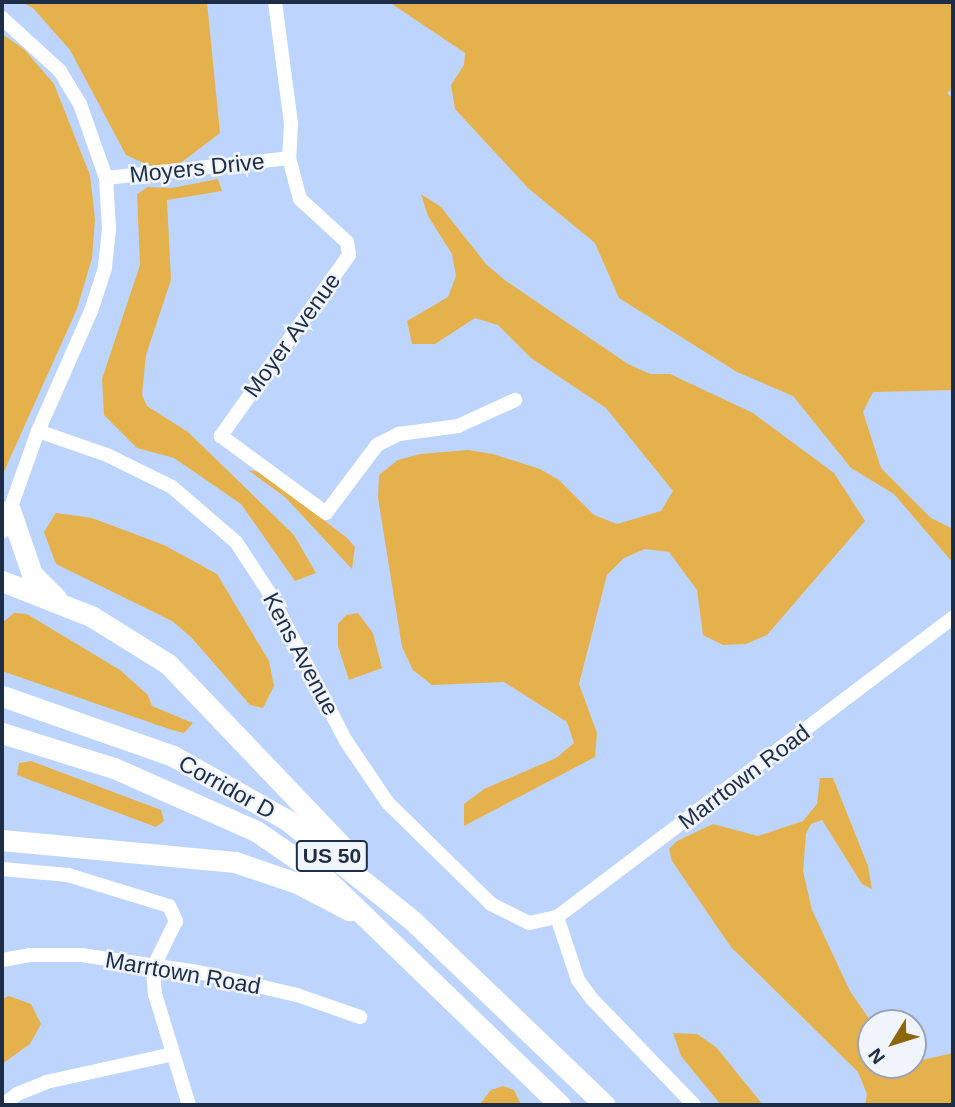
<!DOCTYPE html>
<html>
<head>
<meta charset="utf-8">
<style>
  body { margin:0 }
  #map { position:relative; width:955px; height:1107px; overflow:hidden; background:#bdd5fd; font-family:Helvetica,sans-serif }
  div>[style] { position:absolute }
  .green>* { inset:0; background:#e5b14d }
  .minor>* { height:14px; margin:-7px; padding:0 7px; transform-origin:7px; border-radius:7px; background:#fff }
  .highway>* { height:21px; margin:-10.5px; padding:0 10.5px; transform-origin:10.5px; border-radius:10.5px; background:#fff }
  span { translate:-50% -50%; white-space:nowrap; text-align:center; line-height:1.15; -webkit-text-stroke:5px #f0f4fb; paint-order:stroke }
  .shield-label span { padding:2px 5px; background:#f0f4fb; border:2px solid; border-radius:5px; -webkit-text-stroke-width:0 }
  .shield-label { font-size:21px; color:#1e2d46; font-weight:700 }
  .street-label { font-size:23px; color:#1e2d46 }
  .frame { position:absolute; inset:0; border:4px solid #1e2d46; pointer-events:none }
  .north { position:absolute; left:857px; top:1009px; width:70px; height:70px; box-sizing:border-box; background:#f0f4fb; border:2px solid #9ca4b3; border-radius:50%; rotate:232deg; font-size:19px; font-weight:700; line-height:28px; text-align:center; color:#1e2d46 }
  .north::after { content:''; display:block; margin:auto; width:24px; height:32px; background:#8e660a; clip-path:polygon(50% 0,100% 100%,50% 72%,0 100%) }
</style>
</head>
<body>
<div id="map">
  <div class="green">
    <i style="clip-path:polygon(21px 2px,207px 2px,220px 133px,174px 168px,148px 165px,126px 155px,70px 50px,33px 8px)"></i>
    <i style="clip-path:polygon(389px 2px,953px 2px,953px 88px,947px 93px,953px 98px,953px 390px,873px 392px,863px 412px,881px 468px,931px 518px,953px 529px,953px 563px,894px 494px,851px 468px,793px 396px,737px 372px,619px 298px,595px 243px,528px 188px,455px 109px,451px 85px,464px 65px,465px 53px)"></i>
    <i style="clip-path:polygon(2px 34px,24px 49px,54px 84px,90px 175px,95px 219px,92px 258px,77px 309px,2px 476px)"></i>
    <i style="clip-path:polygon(218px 179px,222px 191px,167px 200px,171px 280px,146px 355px,142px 395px,147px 406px,188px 432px,294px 535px,316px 573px,295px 581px,241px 504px,174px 458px,137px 448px,104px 415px,102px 379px,140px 265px,137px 194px,148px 187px,172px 188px)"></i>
    <i style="clip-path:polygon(421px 194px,441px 207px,486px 264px,506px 281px,628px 364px,650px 374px,670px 374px,753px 413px,834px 473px,865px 521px,767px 635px,746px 644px,723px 645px,703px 635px,697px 590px,669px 552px,645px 549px,624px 558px,607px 575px,579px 684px,597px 733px,595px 757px,464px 826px,464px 804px,484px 789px,556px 758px,574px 743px,567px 722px,504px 682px,432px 685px,413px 670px,402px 647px,378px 498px,379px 475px,398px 460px,420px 454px,468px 450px,493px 454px,540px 469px,559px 480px,594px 515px,617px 524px,661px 511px,673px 491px,606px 408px,531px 358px,498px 325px,475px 318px,435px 344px,412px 344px,407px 321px,448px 297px,456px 276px,452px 254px,428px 216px)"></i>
    <i style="clip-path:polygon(248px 470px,260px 472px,346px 537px,355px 547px,352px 569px,285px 497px)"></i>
    <i style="clip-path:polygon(56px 513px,92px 518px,164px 545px,217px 574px,269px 661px,274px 686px,263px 708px,250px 705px,191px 637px,172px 621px,56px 564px,44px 532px)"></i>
    <i style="clip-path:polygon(14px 613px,27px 614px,120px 670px,148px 695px,152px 706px,193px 723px,184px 733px,172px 730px,2px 671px,2px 623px)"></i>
    <i style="clip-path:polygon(358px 613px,373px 633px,382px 668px,349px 680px,338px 646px,338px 624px,346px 615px)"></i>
    <i style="clip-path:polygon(31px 761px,161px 810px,164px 821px,156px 827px,17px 775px,19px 763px)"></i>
    <i style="clip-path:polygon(820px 778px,833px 778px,868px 866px,872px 889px,862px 884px,822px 820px,811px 824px,806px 834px,803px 871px,812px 910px,850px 991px,872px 1023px,871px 1065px,913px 1065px,913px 1054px,922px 1060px,953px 1053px,953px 1105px,865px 1105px,867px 1094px,858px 1072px,731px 947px,672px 861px,669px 849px,677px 841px,713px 824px,758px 836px,803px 821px,817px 804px)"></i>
    <i style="clip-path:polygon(9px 996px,31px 1004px,41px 1024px,30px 1044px,2px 1064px,2px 999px)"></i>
    <i style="clip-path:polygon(673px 1033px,697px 1034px,716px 1047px,763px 1105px,721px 1105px,681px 1056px)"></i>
    <i style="clip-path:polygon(503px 1086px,514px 1090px,521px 1105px,479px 1105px,491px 1090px)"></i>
  </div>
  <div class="minor">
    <i style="left:275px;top:2px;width:123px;rotate:82.5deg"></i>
    <i style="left:291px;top:124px;width:34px;rotate:93deg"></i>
    <i style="left:289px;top:158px;width:42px;rotate:75deg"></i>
    <i style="left:300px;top:199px;width:64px;rotate:42.5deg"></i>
    <i style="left:347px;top:242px;width:13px;rotate:81deg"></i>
    <i style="left:349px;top:255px;width:222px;rotate:125.3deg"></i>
    <i style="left:221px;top:436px;width:130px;rotate:36.3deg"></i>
    <i style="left:326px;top:513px;width:85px;rotate:-53.1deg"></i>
    <i style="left:377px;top:445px;width:25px;rotate:-27deg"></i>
    <i style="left:399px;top:434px;width:60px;rotate:-7.7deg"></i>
    <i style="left:458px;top:426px;width:63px;rotate:-24.5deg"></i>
    <i style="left:2px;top:18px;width:79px;rotate:42.4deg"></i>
    <i style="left:60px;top:71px;width:39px;rotate:59deg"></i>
    <i style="left:80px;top:104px;width:78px;rotate:70.6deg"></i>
    <i style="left:106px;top:178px;width:51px;rotate:86.6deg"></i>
    <i style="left:109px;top:229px;width:39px;rotate:96deg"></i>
    <i style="left:105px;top:268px;width:45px;rotate:108deg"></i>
    <i style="left:91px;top:311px;width:131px;rotate:113.8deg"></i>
    <i style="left:38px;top:431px;width:107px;rotate:109.6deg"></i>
    <i style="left:106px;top:178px;width:184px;rotate:-6.2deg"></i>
    <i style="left:38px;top:431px;width:73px;rotate:19.2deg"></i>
    <i style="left:107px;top:455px;width:72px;rotate:26.2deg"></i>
    <i style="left:172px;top:487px;width:84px;rotate:40.7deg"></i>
    <i style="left:236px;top:542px;width:62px;rotate:56.8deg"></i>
    <i style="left:270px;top:594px;width:165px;rotate:62.7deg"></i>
    <i style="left:346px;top:741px;width:75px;rotate:55.9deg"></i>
    <i style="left:388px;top:803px;width:144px;rotate:44.4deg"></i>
    <i style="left:491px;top:904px;width:42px;rotate:26.6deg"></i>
    <i style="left:529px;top:923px;width:29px;rotate:-12deg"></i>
    <i style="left:557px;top:917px;width:496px;rotate:-37.1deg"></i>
    <i style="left:2px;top:869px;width:66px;rotate:5.2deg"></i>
    <i style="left:68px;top:875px;width:106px;rotate:17.1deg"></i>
    <i style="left:169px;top:906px;width:17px;rotate:65deg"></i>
    <i style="left:176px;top:921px;width:52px;rotate:116.1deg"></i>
    <i style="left:153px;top:968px;width:26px;rotate:86deg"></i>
    <i style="left:155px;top:994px;width:116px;rotate:73deg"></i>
    <i style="left:557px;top:917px;width:66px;rotate:71.6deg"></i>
    <i style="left:578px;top:980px;width:24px;rotate:54deg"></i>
    <i style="left:592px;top:999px;width:147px;rotate:46.1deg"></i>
    <i style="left:2px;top:960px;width:27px;rotate:-10deg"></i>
    <i style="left:29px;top:955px;width:52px"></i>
    <i style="left:81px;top:955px;width:118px;rotate:8.3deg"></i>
    <i style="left:198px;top:972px;width:102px;rotate:13.1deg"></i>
    <i style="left:297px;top:995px;width:67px;rotate:19.2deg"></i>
    <i style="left:3px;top:1105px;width:18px;rotate:-38deg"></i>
    <i style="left:17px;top:1094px;width:31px;rotate:-22deg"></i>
    <i style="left:46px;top:1082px;width:130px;rotate:-12.4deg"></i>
  </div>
  <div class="highway">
    <i style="left:10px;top:510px;width:68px;rotate:71deg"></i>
    <i style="left:32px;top:574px;width:34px;rotate:45deg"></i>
    <i style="left:2px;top:581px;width:96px;rotate:21.5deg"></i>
    <i style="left:91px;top:616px;width:91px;rotate:31.9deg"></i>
    <i style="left:168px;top:664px;width:272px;rotate:46.3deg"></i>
    <i style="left:2px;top:696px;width:181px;rotate:19.3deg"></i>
    <i style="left:173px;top:756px;width:131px;rotate:29.3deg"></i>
    <i style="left:287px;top:820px;width:161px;rotate:38.7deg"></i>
    <i style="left:413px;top:921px;width:266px;rotate:43.8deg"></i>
    <i style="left:2px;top:733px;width:117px;rotate:17.4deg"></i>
    <i style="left:114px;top:768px;width:155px;rotate:23.9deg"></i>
    <i style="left:256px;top:831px;width:83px;rotate:34.3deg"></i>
    <i style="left:325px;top:878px;width:327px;rotate:44deg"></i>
    <i style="left:2px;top:840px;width:234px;rotate:5.4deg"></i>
    <i style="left:235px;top:862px;width:65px;rotate:18.7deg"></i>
    <i style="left:297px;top:883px;width:59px;rotate:27.4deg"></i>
  </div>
  <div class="shield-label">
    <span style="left:332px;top:856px">US 50</span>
  </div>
  <div class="street-label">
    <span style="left:197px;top:168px;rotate:-6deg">Moyers Drive</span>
    <span style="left:292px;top:335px;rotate:-54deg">Moyer Avenue</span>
    <span style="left:301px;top:654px;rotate:62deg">Kens Avenue</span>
    <span style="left:744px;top:777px;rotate:-37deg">Marrtown Road</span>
    <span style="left:227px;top:787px;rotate:29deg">Corridor D</span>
    <span style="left:183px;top:973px;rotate:10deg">Marrtown Road</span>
  </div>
  <div class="frame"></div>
  <div class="north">N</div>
</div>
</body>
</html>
